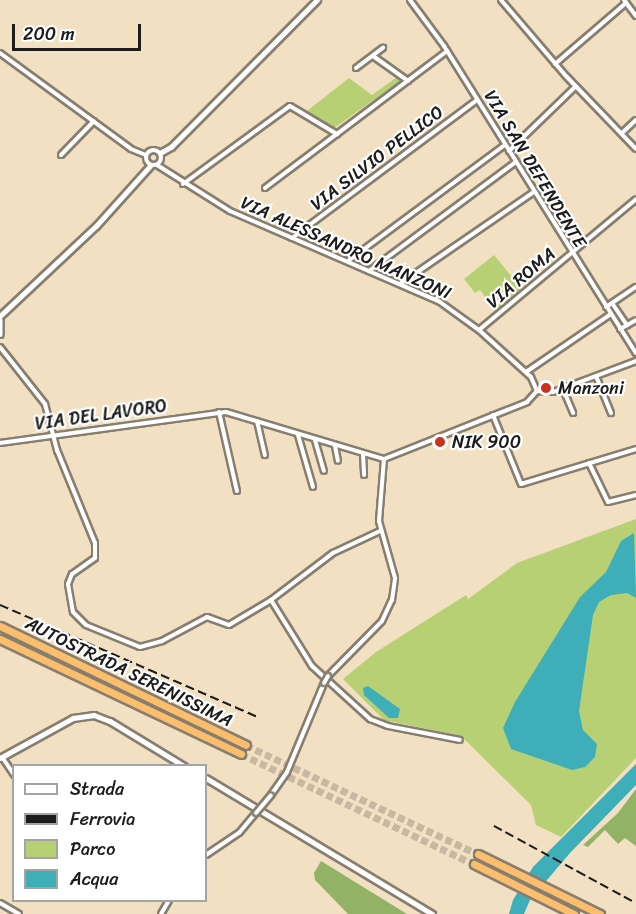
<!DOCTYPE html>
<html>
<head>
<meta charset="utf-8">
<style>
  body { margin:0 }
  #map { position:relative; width:636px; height:914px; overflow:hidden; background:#f2e0c2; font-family:Sriracha,sans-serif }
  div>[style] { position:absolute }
  .green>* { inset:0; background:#b8d074 }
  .forest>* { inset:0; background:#92b266 }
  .water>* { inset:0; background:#3eaeb9 }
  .motorway-tunnel>* { height:7px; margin-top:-3.5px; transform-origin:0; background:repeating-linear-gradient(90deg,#c7b9a1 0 7px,transparent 0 10.5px) }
  .roads { filter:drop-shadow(2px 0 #877e6f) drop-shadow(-2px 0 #877e6f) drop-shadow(0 2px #877e6f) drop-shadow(0 -2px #877e6f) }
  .minor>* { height:4px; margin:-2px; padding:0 2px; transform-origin:2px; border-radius:2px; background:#fff }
  .tertiary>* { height:4.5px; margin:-2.25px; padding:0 2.25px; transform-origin:2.25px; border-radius:2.25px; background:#fff }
  .tertiary>.ring { margin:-2.25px; padding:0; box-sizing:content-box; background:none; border:4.5px solid #fff; border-radius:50% }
  .motorway>* { height:7px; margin:-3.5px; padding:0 3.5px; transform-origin:3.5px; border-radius:3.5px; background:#fabe6d }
  .rail>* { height:1.5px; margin-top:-0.75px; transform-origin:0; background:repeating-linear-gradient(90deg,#1c1c1c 0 9px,transparent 0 13.5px) }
  .bridges { filter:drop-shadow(2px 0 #877e6f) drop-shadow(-2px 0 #877e6f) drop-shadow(0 2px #877e6f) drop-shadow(0 -2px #877e6f) }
  .minor-bridge>* { height:4px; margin:-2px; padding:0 2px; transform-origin:2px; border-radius:2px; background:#fff }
  .dots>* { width:16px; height:16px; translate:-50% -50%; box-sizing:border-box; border:3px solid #fff; border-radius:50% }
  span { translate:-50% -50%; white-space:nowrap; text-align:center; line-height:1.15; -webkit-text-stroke:4.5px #fff; paint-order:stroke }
  .street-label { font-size:18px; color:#1c1c1c }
  .poi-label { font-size:18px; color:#1c1c1c }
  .left { translate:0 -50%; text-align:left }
  .legend { position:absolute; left:12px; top:764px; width:195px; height:138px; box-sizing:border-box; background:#fff; border:2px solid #a4a4a4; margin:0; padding:8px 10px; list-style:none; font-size:18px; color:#1c1c1c }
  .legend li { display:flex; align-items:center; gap:12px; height:30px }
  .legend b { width:30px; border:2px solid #a4a4a4 }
  .scale { position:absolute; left:12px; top:24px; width:129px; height:27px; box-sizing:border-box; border:3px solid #1c1c1c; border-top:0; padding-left:8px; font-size:18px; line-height:21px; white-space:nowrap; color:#1c1c1c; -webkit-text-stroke:4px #fff; paint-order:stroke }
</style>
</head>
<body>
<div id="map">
  <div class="green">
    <i style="clip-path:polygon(397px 77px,402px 80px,334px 128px,307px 111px,349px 78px,372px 95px)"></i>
    <i style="clip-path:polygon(494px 255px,522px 289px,496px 312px,480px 290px,475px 293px,464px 279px)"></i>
    <i style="clip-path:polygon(636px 519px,636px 758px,561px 837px,536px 825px,531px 805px,461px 736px,384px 720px,343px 679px,376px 652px,466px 595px,468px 599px,517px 563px)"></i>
  </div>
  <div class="forest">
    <i style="clip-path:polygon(636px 789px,636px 846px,625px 838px,618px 844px,605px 830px,588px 847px,583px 845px,618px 813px)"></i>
    <i style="clip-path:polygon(321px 861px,407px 914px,348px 914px,315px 880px,314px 873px)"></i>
  </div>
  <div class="water">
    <i style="clip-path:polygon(634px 533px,636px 598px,627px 593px,611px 595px,599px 602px,593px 615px,579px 711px,583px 730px,597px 744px,595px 757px,585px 767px,572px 770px,511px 749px,503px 728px,515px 702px,580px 597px,606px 572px,621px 541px)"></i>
    <i style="clip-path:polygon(368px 686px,400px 709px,398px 718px,389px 718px,364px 695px,363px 688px)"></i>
    <i style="clip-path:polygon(636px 764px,636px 785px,570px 853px,530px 900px,524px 914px,509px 914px,513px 900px,533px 867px)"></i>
  </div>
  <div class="motorway-tunnel">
    <i style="left:246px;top:745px;width:256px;rotate:25.2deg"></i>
    <i style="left:241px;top:754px;width:258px;rotate:25.3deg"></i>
  </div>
  <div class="roads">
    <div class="minor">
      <i style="left:410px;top:0;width:57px;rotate:53.5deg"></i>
      <i style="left:444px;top:46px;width:362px;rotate:58deg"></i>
      <i style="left:501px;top:0;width:99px;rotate:49.5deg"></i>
      <i style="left:624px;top:0;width:20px;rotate:53deg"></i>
      <i style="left:0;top:53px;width:162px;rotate:36.2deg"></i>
      <i style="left:131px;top:149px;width:16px;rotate:22deg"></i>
      <i style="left:373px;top:56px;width:43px;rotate:35.5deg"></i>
      <i style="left:555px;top:64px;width:94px;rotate:-40.7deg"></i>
      <i style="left:356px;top:68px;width:34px;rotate:-37deg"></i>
      <i style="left:566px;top:76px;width:101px;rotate:46.2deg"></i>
      <i style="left:622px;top:133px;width:19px;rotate:-43deg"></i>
      <i style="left:509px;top:151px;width:93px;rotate:-44.1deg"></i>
      <i style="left:61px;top:155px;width:47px;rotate:-45.9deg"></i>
      <i style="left:157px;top:165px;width:86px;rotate:32.2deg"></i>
      <i style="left:230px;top:211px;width:229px;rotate:23.4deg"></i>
      <i style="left:440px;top:302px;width:48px;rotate:35.7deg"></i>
      <i style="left:479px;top:330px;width:70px;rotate:42.1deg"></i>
      <i style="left:531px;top:377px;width:15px;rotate:67deg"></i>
      <i style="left:183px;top:184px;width:132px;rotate:-36.1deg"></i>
      <i style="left:290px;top:106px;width:55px;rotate:30.8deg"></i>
      <i style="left:337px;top:134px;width:138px;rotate:-37deg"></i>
      <i style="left:265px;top:188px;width:90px;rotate:-36.9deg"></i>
      <i style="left:292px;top:238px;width:231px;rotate:-36.7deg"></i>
      <i style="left:348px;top:261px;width:195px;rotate:-36.5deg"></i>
      <i style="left:369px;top:271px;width:183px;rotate:-36.6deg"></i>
      <i style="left:400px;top:284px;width:163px;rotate:-34.5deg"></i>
      <i style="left:612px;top:303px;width:27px;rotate:56deg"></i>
      <i style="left:606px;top:307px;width:36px;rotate:-34deg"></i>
      <i style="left:620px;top:329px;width:18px;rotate:-29deg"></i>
      <i style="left:479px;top:330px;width:204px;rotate:-39.8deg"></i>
      <i style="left:0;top:347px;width:73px;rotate:51.7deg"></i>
      <i style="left:45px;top:404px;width:48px;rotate:75.4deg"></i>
      <i style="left:57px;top:450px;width:100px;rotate:67.8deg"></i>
      <i style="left:95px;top:543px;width:15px;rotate:90deg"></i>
      <i style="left:95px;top:558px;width:28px;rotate:145deg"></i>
      <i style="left:72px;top:574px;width:11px;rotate:112deg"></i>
      <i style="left:68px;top:584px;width:28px;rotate:80deg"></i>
      <i style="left:73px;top:612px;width:18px;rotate:45deg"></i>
      <i style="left:86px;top:625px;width:58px;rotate:22.2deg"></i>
      <i style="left:140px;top:647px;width:23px;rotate:-15deg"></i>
      <i style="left:162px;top:641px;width:51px;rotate:-28.1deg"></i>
      <i style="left:207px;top:617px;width:23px;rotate:20deg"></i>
      <i style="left:229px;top:625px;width:49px;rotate:-30.8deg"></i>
      <i style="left:271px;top:600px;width:78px;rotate:-37.2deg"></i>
      <i style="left:333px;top:553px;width:52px;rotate:-25.1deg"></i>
      <i style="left:526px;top:372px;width:103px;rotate:-34.3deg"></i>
      <i style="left:596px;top:376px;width:40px;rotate:68deg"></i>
      <i style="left:563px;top:389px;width:26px;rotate:67deg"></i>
      <i style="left:219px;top:412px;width:81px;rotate:77.2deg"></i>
      <i style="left:493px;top:415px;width:74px;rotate:67.9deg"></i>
      <i style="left:521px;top:484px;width:120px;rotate:-16.9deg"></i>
      <i style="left:257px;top:421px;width:35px;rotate:77deg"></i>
      <i style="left:298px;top:435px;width:54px;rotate:73.9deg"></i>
      <i style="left:315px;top:440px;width:32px;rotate:74deg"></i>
      <i style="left:0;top:443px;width:228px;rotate:-7.8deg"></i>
      <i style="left:226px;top:412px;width:165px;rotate:16.6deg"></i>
      <i style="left:335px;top:446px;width:15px;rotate:79deg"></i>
      <i style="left:363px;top:454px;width:21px;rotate:87deg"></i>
      <i style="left:384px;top:459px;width:154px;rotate:-21.7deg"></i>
      <i style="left:527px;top:402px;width:15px;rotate:-48deg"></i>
      <i style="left:537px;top:391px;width:16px;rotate:4deg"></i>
      <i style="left:553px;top:392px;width:89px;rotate:-20.5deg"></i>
      <i style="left:589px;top:463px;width:43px;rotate:64deg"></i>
      <i style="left:608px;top:502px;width:29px;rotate:-14deg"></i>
      <i style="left:271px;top:600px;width:78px;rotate:58.2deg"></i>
      <i style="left:312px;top:666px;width:79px;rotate:42.4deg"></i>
      <i style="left:370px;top:719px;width:19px;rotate:21deg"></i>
      <i style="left:388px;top:726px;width:73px;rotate:11deg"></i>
      <i style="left:328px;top:676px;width:77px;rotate:-45.5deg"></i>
      <i style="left:382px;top:621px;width:23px;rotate:-65deg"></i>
      <i style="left:392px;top:600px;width:22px;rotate:-82deg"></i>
      <i style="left:395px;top:578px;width:59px;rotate:-105.7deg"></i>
      <i style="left:379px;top:521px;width:62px;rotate:-85.4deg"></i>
      <i style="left:2px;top:757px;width:22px;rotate:56deg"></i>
      <i style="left:271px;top:795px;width:28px;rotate:-55deg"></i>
      <i style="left:287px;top:772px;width:96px;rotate:-67.4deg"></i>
      <i style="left:206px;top:855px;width:40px;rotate:-34deg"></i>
      <i style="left:239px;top:833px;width:26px;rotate:-50deg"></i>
      <i style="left:0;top:903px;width:22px;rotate:30deg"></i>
      <i style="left:161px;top:914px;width:16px;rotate:-60deg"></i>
    </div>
    <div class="tertiary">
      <i class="ring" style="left:146px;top:150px;width:11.5px;height:11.5px"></i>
      <i style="left:160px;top:153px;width:13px;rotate:-29deg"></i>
      <i style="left:171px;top:147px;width:207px;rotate:-45.2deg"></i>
      <i style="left:0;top:316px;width:132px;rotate:-43.2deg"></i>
      <i style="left:96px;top:226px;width:81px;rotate:-48deg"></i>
      <i style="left:0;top:320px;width:14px;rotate:90deg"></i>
      <i style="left:0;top:758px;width:83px;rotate:-28.7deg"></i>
      <i style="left:73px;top:718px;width:21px;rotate:-8deg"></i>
      <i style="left:94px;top:715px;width:17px;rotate:21deg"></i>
      <i style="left:110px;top:721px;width:87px;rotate:31.3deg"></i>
      <i style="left:206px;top:778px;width:264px;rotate:31deg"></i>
    </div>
    <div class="motorway">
      <i style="left:0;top:626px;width:273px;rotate:25.8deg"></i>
      <i style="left:0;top:639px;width:267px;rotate:25.5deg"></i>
      <i style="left:478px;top:854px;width:136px;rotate:26.2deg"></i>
      <i style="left:474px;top:864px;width:112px;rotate:26.6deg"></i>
    </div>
  </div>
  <div class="rail">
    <i style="left:0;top:605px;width:281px;rotate:23.5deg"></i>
    <i style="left:494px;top:826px;width:162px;rotate:28.5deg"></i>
  </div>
  <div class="bridges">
    <div class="minor-bridge">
      <i style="left:324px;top:683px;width:8px;rotate:-60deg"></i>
      <i style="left:256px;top:813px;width:23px;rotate:-50deg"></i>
    </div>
  </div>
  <div class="dots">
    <i style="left:546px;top:388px;background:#c8321e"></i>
    <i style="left:440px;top:442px;background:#c8321e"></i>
  </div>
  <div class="street-label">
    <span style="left:377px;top:158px;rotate:-37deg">VIA SILVIO PELLICO</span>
    <span style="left:535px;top:169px;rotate:59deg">VIA SAN DEFENDENTE</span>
    <span style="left:346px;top:248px;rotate:24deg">VIA ALESSANDRO MANZONI</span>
    <span style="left:521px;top:278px;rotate:-40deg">VIA ROMA</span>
    <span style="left:101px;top:415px;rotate:-8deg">VIA DEL LAVORO</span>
    <span style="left:129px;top:672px;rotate:26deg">AUTOSTRADA SERENISSIMA</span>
  </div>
  <div class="poi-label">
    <span class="left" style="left:558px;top:388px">Manzoni</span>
    <span class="left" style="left:452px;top:442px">NIK 900</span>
  </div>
  <ul class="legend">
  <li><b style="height:8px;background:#fff"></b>Strada</li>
  <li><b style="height:8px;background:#1c1c1c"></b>Ferrovia</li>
  <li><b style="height:16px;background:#b8d074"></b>Parco</li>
  <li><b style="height:16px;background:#3eaeb9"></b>Acqua</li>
  </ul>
  <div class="scale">200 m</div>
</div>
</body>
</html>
